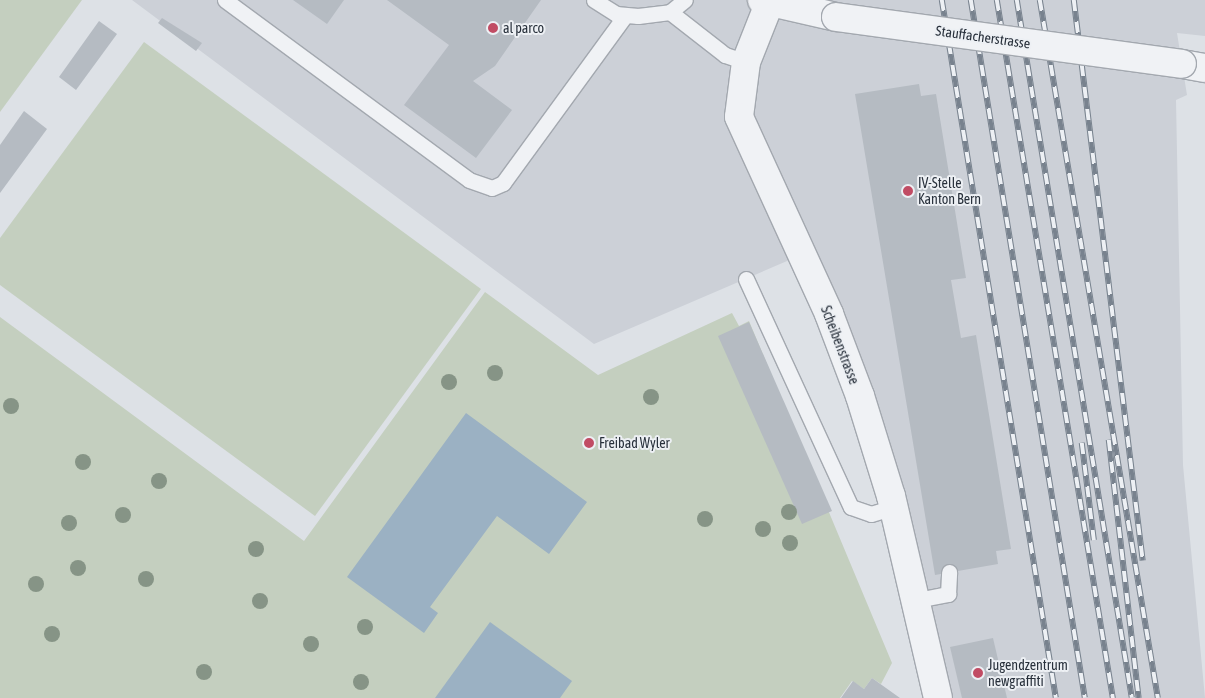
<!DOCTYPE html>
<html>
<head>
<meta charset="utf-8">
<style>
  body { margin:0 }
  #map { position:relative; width:1205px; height:698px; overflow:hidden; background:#dde1e6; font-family:"Asap Condensed",sans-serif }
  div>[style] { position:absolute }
  .built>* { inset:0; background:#ccd0d7 }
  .green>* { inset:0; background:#c4cfbf }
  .water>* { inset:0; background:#9bb1c3 }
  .building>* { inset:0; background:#b5bbc2 }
  .roads { filter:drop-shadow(1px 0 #a3a8af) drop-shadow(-1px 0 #a3a8af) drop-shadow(0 1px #a3a8af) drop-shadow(0 -1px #a3a8af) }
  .service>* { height:15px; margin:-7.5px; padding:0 7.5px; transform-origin:7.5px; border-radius:7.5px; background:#f0f2f5 }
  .minor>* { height:28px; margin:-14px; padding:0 14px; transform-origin:14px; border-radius:14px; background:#f0f2f5 }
  .tertiary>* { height:28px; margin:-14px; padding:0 14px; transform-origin:14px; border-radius:14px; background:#f0f2f5 }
  .rail>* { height:5.5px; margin-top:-2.75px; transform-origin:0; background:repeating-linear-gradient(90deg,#edf0f4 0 11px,#78828e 0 22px); box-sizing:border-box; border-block:1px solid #78828e }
  .bridges { filter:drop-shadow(1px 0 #a3a8af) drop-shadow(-1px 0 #a3a8af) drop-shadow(0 1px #a3a8af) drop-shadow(0 -1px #a3a8af) }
  .tertiary-bridge>* { height:28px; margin:-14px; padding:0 14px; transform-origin:14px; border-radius:14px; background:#f0f2f5 }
  .trees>* { width:16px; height:16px; margin:-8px; border-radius:50%; background:#869486 }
  .dots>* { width:14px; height:14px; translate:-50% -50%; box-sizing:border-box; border:2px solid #edf0f4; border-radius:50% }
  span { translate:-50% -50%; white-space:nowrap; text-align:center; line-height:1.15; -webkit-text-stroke:4px #edf0f4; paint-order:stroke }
  .poi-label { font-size:14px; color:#28303b }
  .left { translate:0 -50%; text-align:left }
  .street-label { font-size:14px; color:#28303b }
</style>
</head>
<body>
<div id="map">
  <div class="built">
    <i style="clip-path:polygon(132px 0,1205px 0,1205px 36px,1177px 33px,1187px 95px,1176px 100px,1183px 465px,1205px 698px,938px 698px,915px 594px,801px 255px,594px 344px)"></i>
  </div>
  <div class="green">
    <i style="clip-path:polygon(0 0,82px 0,0 112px)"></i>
    <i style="clip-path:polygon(144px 42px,481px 289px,315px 516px,0 285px,0 238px)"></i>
    <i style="clip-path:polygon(485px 292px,598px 375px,732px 313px,739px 326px,749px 321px,892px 663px,881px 684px,872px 678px,864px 689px,852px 681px,840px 698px,0 698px,0 317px,304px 541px)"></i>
  </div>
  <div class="water">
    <i style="clip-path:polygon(466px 413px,587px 502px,549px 554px,497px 516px,430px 607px,438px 613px,424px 633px,347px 577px)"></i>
    <i style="clip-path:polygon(490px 622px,572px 681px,560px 698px,435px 698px)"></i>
  </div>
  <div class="building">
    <i style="clip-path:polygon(293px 0,344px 0,327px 24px)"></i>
    <i style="clip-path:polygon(387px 0,541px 0,495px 66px,473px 81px,512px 110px,476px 158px,404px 105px,449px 45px)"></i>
    <i style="clip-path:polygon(162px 18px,202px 43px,196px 51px,158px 23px)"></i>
    <i style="clip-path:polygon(99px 21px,117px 34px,76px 90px,59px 77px)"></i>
    <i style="clip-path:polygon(919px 84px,921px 96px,936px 94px,966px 278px,951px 280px,961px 338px,976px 335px,1011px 549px,996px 551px,998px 564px,935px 575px,855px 94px)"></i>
    <i style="clip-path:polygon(24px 111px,47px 129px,0 193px,0 145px)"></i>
    <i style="clip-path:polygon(749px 322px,832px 511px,802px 524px,718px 336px)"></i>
    <i style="clip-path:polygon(993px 638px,1007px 698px,962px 698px,950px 647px)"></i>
    <i style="clip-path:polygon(872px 678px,900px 698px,841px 698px,853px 681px,864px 689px)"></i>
  </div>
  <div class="roads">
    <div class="service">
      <i style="left:225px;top:0;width:303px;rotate:36.4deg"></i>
      <i style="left:469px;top:180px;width:24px;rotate:19deg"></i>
      <i style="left:492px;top:188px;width:12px;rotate:-24deg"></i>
      <i style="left:503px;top:183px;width:207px;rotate:-53.9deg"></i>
      <i style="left:594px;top:0;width:26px;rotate:32deg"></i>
      <i style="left:616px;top:14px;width:22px;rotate:5deg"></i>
      <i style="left:638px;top:16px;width:32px;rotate:-7deg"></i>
      <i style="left:670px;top:12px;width:19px;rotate:-39deg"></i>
      <i style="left:670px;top:12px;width:70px;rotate:38deg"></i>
      <i style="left:725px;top:55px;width:22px;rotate:18deg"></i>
      <i style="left:746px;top:279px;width:251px;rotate:65.3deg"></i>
      <i style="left:851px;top:507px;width:21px;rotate:19deg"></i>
      <i style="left:871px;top:514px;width:24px;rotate:-17deg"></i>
      <i style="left:917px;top:600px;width:32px;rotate:-11deg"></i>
      <i style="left:948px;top:594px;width:22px;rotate:-87deg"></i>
    </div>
    <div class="minor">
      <i style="left:769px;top:4px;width:62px;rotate:111.6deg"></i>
      <i style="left:746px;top:62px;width:55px;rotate:97.3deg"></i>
      <i style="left:739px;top:117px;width:217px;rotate:65.4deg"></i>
      <i style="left:829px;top:314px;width:88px;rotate:69.3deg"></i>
      <i style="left:860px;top:396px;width:105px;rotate:72.8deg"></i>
      <i style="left:891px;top:496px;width:207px;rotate:76.9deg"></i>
    </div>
    <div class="tertiary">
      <i style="left:762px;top:0;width:76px;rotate:12.9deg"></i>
      <i style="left:1182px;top:64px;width:23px;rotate:10deg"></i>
    </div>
  </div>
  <div class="rail">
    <i style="left:942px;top:0;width:707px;rotate:80.72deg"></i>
    <i style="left:971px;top:0;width:707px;rotate:80.72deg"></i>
    <i style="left:997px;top:0;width:708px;rotate:80.56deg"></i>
    <i style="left:1017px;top:0;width:707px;rotate:80.64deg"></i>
    <i style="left:1040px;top:0;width:708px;rotate:80.4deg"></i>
    <i style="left:1074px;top:0;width:565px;rotate:82.99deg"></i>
    <i style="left:1109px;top:440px;width:260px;rotate:83.4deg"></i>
    <i style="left:1082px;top:443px;width:98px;rotate:82.9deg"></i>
  </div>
  <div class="bridges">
    <div class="tertiary-bridge">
      <i style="left:836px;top:17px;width:349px;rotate:7.7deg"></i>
    </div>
  </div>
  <div class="trees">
    <i style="left:495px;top:373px"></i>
    <i style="left:449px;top:382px"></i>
    <i style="left:651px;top:397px"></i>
    <i style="left:11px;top:406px"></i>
    <i style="left:83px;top:462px"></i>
    <i style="left:159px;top:481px"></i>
    <i style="left:789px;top:512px"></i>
    <i style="left:123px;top:515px"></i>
    <i style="left:705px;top:519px"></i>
    <i style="left:69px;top:523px"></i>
    <i style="left:763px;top:529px"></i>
    <i style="left:790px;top:543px"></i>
    <i style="left:256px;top:549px"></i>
    <i style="left:78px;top:568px"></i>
    <i style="left:146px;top:579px"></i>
    <i style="left:36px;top:584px"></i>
    <i style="left:260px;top:601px"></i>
    <i style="left:365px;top:627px"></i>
    <i style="left:52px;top:634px"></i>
    <i style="left:311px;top:644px"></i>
    <i style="left:204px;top:672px"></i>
    <i style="left:361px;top:682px"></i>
  </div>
  <div class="dots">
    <i style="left:493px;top:28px;background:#c14c64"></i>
    <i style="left:908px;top:191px;background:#c14c64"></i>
    <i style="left:589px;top:443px;background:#c14c64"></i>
    <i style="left:978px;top:673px;background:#c14c64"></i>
  </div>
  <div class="poi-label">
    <span class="left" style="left:503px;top:28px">al parco</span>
    <span class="left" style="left:918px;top:191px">IV-Stelle<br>Kanton Bern</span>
    <span class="left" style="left:599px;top:443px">Freibad Wyler</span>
    <span class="left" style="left:988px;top:673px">Jugendzentrum<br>newgraffiti</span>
  </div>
  <div class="street-label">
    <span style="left:983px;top:37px;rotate:8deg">Stauffacherstrasse</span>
    <span style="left:840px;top:345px;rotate:69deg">Scheibenstrasse</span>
  </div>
</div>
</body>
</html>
